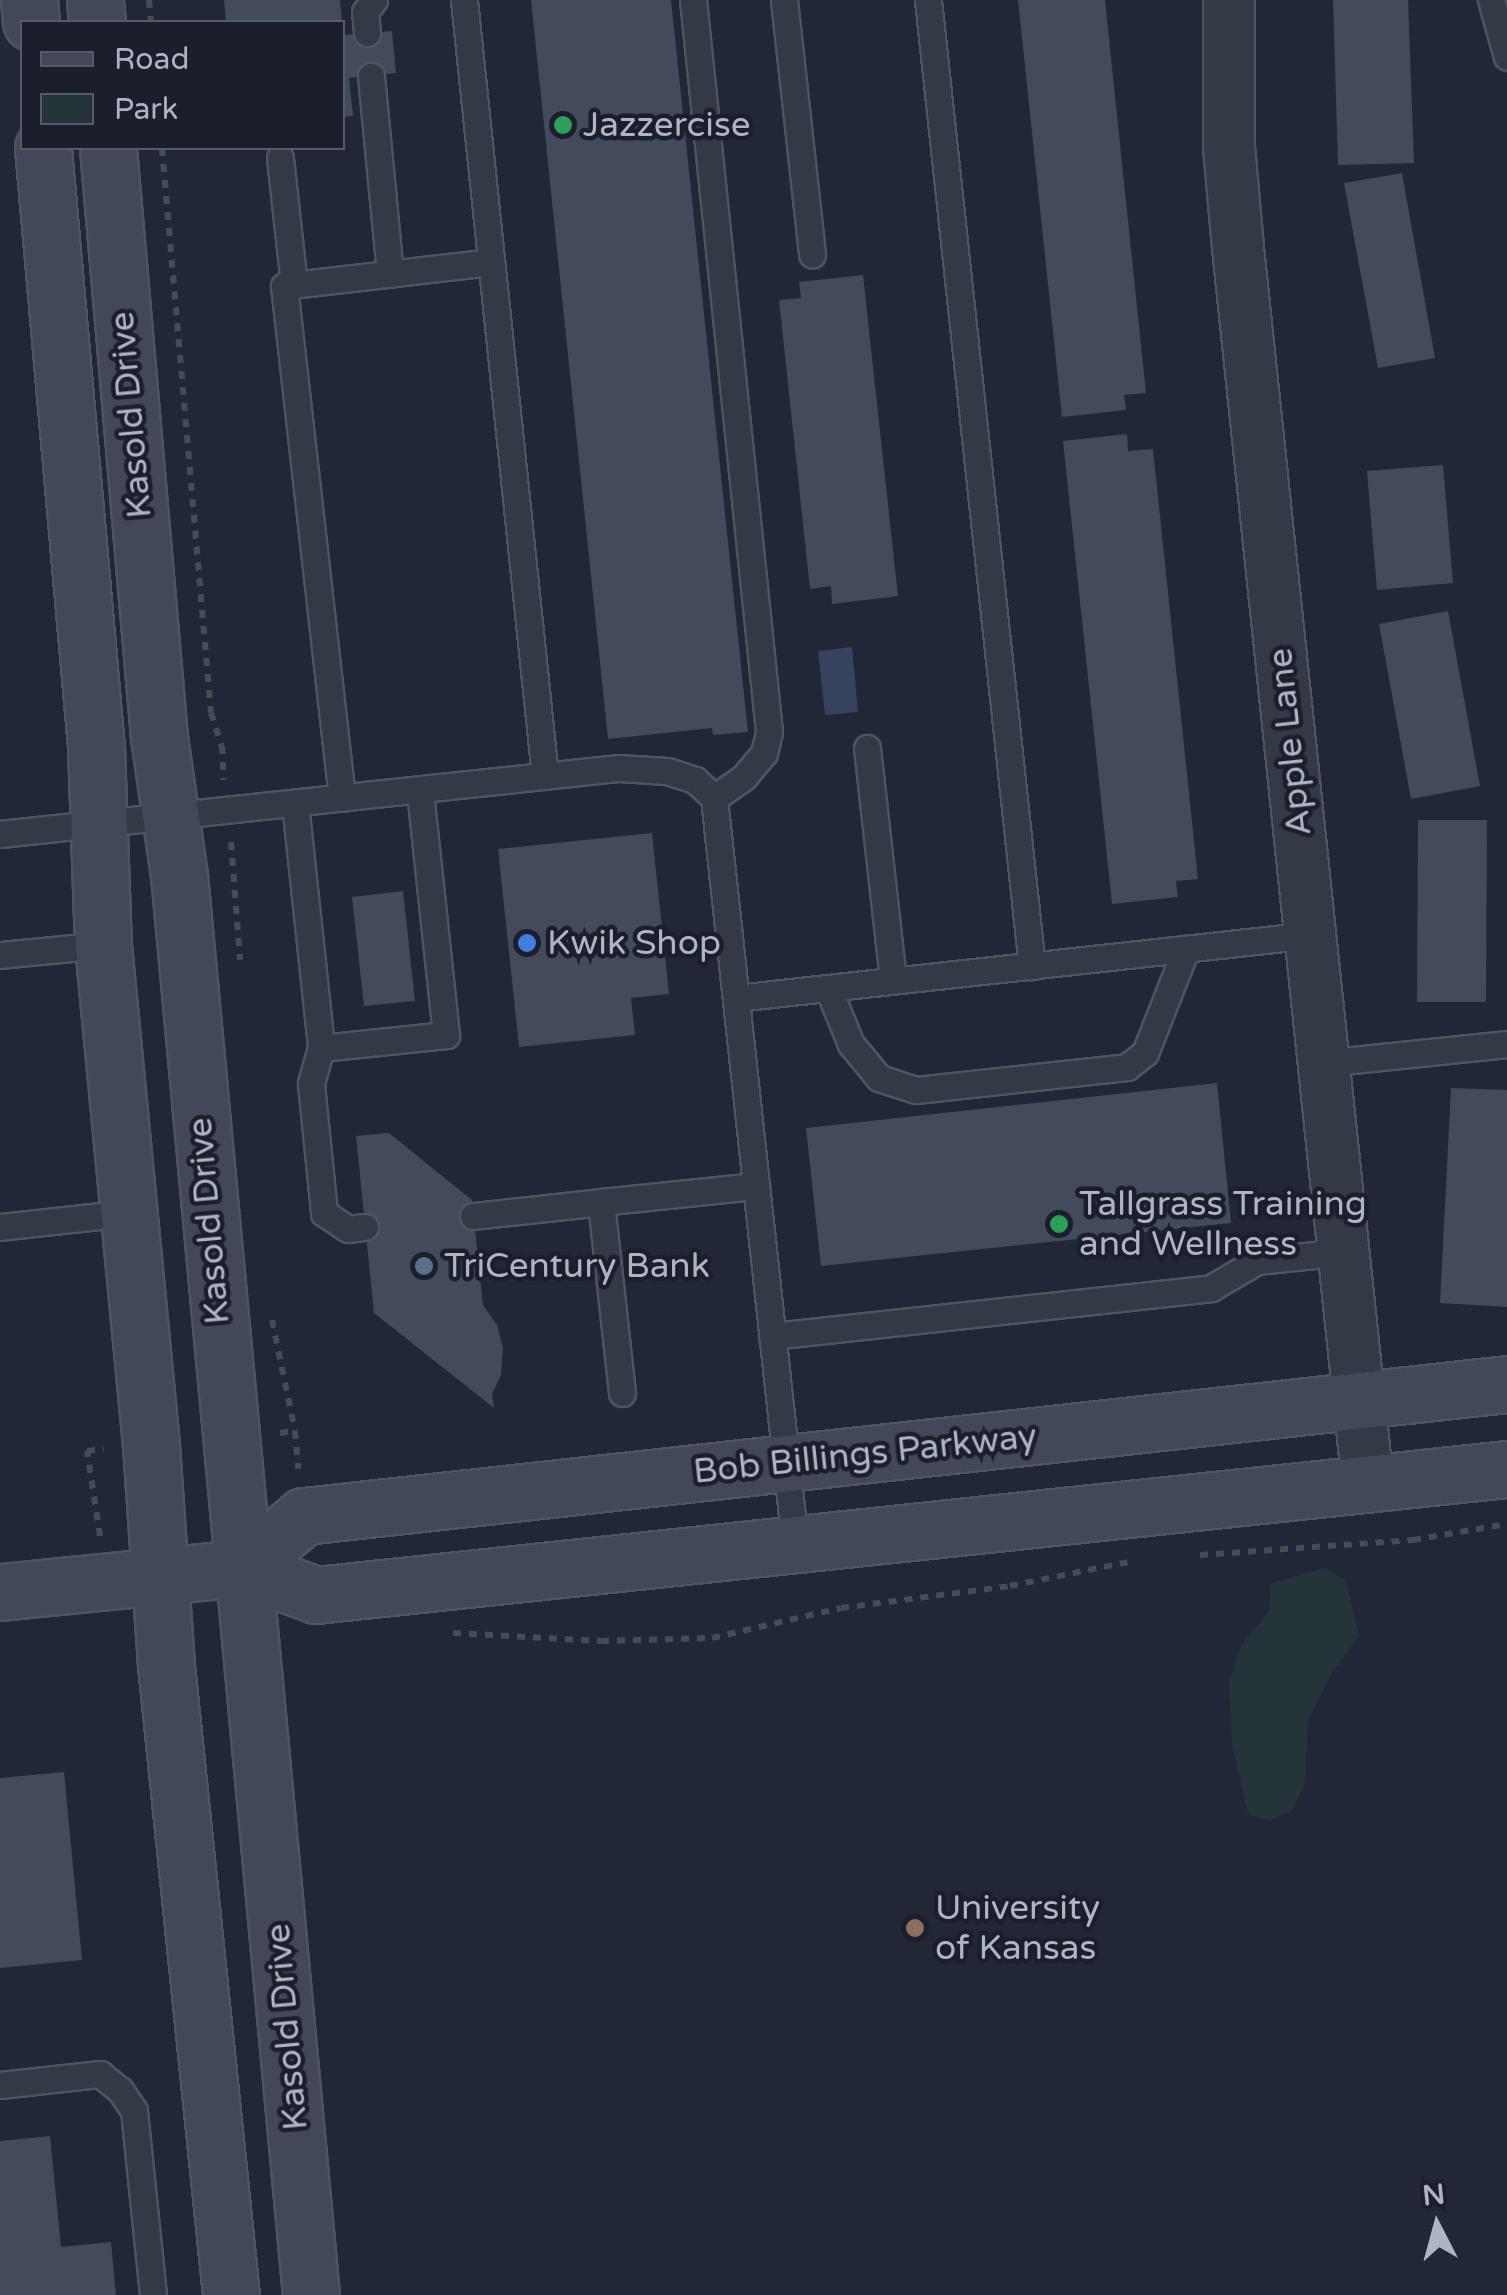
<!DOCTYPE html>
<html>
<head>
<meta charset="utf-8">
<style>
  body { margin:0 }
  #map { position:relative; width:1507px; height:2295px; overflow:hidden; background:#212736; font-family:"Varela Round",sans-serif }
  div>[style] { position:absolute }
  .green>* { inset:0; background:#243438 }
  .water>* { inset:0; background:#37435e }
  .building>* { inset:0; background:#424a5b }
  .path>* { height:6px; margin-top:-3px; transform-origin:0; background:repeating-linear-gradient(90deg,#404f54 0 8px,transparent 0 16px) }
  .roads { filter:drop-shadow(2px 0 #4f5461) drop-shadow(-2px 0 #4f5461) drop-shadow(0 2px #4f5461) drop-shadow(0 -2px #4f5461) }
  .lane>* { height:25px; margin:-12.5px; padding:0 12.5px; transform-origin:12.5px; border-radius:12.5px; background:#343946 }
  .street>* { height:50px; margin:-25px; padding:0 25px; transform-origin:25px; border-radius:25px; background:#343946 }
  .secondary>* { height:55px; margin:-27.5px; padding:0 27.5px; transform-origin:27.5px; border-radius:27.5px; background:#434859 }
  .dots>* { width:28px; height:28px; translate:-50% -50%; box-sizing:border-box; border:5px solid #1a1f2b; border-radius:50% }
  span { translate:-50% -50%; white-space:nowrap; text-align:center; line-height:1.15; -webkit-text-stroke:9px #1a1f2b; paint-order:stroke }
  .poi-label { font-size:35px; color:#afb4c3 }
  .left { translate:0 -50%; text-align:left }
  .street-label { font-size:35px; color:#afb4c3 }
  .legend { position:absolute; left:20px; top:20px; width:325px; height:130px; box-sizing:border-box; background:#1a1f2b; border:2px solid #565b68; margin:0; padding:12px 18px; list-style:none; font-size:30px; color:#afb4c3 }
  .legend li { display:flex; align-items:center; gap:20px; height:50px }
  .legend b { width:50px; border:2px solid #565b68 }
  .north { position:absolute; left:1387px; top:2175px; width:100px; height:100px; -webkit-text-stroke:8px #1a1f2b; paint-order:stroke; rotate:354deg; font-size:28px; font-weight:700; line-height:40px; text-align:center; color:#afb4c3 }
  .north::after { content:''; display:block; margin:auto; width:35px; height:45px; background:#afb4c3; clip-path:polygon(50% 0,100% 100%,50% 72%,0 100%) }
</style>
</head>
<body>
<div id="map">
  <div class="green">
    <i style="clip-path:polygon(1326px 1568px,1346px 1581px,1359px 1636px,1332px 1673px,1308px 1721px,1305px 1784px,1292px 1811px,1270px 1820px,1248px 1815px,1232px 1743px,1229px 1681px,1241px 1646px,1269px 1611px,1271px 1583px)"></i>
  </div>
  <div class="water">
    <i style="clip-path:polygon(852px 647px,858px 712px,825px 715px,818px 651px)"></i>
  </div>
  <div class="building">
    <i style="clip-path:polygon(224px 0,340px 0,342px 22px,226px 22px)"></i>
    <i style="clip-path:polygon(531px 0,671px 0,748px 732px,713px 735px,712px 728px,608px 739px)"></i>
    <i style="clip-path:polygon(1018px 0,1105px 0,1146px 393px,1124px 395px,1126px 410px,1062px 417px)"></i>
    <i style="clip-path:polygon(1333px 0,1408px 0,1414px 163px,1338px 165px)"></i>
    <i style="clip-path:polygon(392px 31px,396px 73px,349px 78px,353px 116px,342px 117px,342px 35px)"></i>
    <i style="clip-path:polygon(1402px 173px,1435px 358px,1378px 368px,1344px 183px)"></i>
    <i style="clip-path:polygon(863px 275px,898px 596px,832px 604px,831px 586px,810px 589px,779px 300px,801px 298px,799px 282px)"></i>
    <i style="clip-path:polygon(1127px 434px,1128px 451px,1153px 449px,1198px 879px,1176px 881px,1178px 897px,1112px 904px,1063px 441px)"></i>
    <i style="clip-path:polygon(1443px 465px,1453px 583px,1377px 590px,1367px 471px)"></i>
    <i style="clip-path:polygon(1448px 611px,1480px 786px,1411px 799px,1379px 624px)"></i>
    <i style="clip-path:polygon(1418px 820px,1487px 820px,1486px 1002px,1417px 1002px)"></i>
    <i style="clip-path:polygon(652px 833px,669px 994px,631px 998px,635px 1035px,519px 1047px,498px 849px)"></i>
    <i style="clip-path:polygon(403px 891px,415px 1001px,364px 1006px,352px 897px)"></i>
    <i style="clip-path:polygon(1217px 1083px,1231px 1223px,821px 1266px,806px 1128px)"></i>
    <i style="clip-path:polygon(1451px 1088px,1507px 1090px,1507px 1307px,1440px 1303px)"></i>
    <i style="clip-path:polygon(389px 1133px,472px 1200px,483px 1305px,497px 1325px,503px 1348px,501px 1375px,492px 1394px,494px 1408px,374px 1313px,356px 1136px)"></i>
    <i style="clip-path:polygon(64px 1772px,82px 1960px,0 1968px,0 1778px)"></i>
    <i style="clip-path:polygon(50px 2136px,61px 2247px,111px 2242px,116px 2295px,0 2295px,0 2141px)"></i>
  </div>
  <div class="path">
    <i style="left:149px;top:0;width:22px;rotate:85deg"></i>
    <i style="left:162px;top:148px;width:567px;rotate:85.04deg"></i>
    <i style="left:211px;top:713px;width:35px;rotate:72deg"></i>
    <i style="left:222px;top:746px;width:34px;rotate:87deg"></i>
    <i style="left:231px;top:842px;width:118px;rotate:85.6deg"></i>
    <i style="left:272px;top:1320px;width:113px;rotate:78.3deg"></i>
    <i style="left:280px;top:1433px;width:15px;rotate:-8deg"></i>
    <i style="left:295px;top:1431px;width:38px;rotate:85deg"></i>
    <i style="left:100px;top:1536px;width:86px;rotate:-98.7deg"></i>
    <i style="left:87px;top:1451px;width:17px;rotate:-7deg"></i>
    <i style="left:1200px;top:1555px;width:214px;rotate:-4deg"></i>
    <i style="left:1413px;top:1540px;width:95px;rotate:-9.7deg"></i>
    <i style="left:453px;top:1633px;width:148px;rotate:3.1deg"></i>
    <i style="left:601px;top:1641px;width:111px;rotate:-1.5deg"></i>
    <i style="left:712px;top:1638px;width:132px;rotate:-13.1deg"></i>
    <i style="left:841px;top:1608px;width:170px;rotate:-7.4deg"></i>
    <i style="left:1010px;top:1586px;width:120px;rotate:-11.5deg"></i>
  </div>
  <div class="roads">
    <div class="lane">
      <i style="left:464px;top:0;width:780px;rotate:84.04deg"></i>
      <i style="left:693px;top:0;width:736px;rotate:84.07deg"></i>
      <i style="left:769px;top:732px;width:22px;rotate:103deg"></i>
      <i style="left:764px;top:753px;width:31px;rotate:130deg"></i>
      <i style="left:744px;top:777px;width:37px;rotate:145deg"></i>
      <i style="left:784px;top:0;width:256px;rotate:83.7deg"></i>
      <i style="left:928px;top:0;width:972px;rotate:83.86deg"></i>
      <i style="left:1491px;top:0;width:59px;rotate:74.3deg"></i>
      <i style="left:367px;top:33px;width:21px;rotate:-95deg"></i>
      <i style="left:365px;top:12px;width:15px;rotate:-53deg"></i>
      <i style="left:371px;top:76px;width:199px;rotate:84.5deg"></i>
      <i style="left:280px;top:158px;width:127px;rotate:83.7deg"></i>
      <i style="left:867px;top:748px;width:234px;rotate:83.6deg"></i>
      <i style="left:342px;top:798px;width:515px;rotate:-96.46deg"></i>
      <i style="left:284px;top:286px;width:208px;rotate:-6.6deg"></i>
      <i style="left:295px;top:803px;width:246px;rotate:83.9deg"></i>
      <i style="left:321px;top:1048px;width:126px;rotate:-5.9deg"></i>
      <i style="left:446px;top:1035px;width:246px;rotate:-96.1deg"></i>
      <i style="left:0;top:834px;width:623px;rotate:-6.09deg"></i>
      <i style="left:619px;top:768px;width:48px;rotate:3.6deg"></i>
      <i style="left:667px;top:771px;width:29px;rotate:18deg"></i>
      <i style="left:695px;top:780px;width:26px;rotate:43deg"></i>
      <i style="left:714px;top:798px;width:750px;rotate:83.8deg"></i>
      <i style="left:0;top:955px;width:103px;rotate:-5.5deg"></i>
      <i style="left:828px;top:988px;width:61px;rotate:67.7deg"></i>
      <i style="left:851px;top:1044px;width:44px;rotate:50.5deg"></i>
      <i style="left:879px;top:1078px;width:39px;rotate:18deg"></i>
      <i style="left:916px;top:1090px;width:212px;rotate:-6.2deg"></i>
      <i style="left:1127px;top:1067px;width:23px;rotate:-38deg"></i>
      <i style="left:1145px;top:1053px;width:112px;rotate:-68.5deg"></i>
      <i style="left:736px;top:998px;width:578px;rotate:-6.25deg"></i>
      <i style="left:321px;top:1048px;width:37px;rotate:106deg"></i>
      <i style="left:311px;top:1084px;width:130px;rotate:84.2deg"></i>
      <i style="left:324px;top:1213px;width:29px;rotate:34deg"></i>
      <i style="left:348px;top:1229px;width:17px;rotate:-7deg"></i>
      <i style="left:1324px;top:1063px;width:184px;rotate:-5.9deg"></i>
      <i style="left:473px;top:1216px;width:129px;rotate:-6.2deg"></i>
      <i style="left:0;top:1227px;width:128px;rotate:-6.3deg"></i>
      <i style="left:772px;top:1336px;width:442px;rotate:-6.2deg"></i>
      <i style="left:1211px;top:1288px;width:53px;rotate:-30.4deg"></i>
      <i style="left:1257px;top:1261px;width:87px;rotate:-5.9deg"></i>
      <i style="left:622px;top:1393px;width:192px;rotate:-96.3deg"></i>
      <i style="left:601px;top:1202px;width:156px;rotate:-5.9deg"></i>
      <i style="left:0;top:2085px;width:101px;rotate:-6.3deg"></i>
      <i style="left:100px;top:2074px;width:26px;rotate:39deg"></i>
      <i style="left:120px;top:2090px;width:25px;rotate:56deg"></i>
      <i style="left:134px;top:2111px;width:185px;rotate:84.1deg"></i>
    </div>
    <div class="street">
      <i style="left:1229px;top:0;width:147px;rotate:90deg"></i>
      <i style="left:1229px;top:147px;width:101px;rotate:84.9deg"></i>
      <i style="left:1238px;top:248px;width:1243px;rotate:84deg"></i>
    </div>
    <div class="secondary">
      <i style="left:29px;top:0;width:22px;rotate:85deg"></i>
      <i style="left:95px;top:0;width:22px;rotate:85deg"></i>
      <i style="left:43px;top:148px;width:601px;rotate:84.94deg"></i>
      <i style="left:96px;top:747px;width:198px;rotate:88deg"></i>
      <i style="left:103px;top:945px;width:502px;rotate:84.52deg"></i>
      <i style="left:151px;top:1445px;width:221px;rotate:86.1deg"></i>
      <i style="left:166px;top:1665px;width:633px;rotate:84.11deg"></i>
      <i style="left:108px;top:148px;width:591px;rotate:85.05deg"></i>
      <i style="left:159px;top:737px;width:139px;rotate:81.8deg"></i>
      <i style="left:179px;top:875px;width:1426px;rotate:84.69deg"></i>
      <i style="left:242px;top:1568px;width:81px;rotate:-40deg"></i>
      <i style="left:304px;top:1516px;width:1210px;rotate:-6.26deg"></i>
      <i style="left:0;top:1592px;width:243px;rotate:-5.7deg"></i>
      <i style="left:242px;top:1568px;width:79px;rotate:20deg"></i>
      <i style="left:316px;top:1595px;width:1198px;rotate:-6.04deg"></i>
    </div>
  </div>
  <div class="dots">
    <i style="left:563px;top:125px;background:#2e9e5b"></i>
    <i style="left:527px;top:943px;background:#3f7fe0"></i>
    <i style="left:1059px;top:1224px;background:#2e9e5b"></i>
    <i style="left:424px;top:1266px;background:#5c6f8a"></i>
    <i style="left:915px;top:1928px;background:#8d6e63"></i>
  </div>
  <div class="poi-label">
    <span class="left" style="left:583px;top:125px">Jazzercise</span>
    <span class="left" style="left:547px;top:943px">Kwik Shop</span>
    <span class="left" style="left:1079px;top:1224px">Tallgrass Training<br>and Wellness</span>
    <span class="left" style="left:444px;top:1266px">TriCentury Bank</span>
    <span class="left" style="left:935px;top:1928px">University<br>of Kansas</span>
  </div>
  <div class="street-label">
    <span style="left:131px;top:415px;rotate:-95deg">Kasold Drive</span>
    <span style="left:1290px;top:742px;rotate:-96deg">Apple Lane</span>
    <span style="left:209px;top:1221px;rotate:-95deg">Kasold Drive</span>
    <span style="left:865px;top:1454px;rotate:-6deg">Bob Billings Parkway</span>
    <span style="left:287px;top:2027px;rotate:-95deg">Kasold Drive</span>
  </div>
  <ul class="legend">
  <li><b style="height:12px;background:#434859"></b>Road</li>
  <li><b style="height:28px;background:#243438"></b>Park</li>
  </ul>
  <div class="north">N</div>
</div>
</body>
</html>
